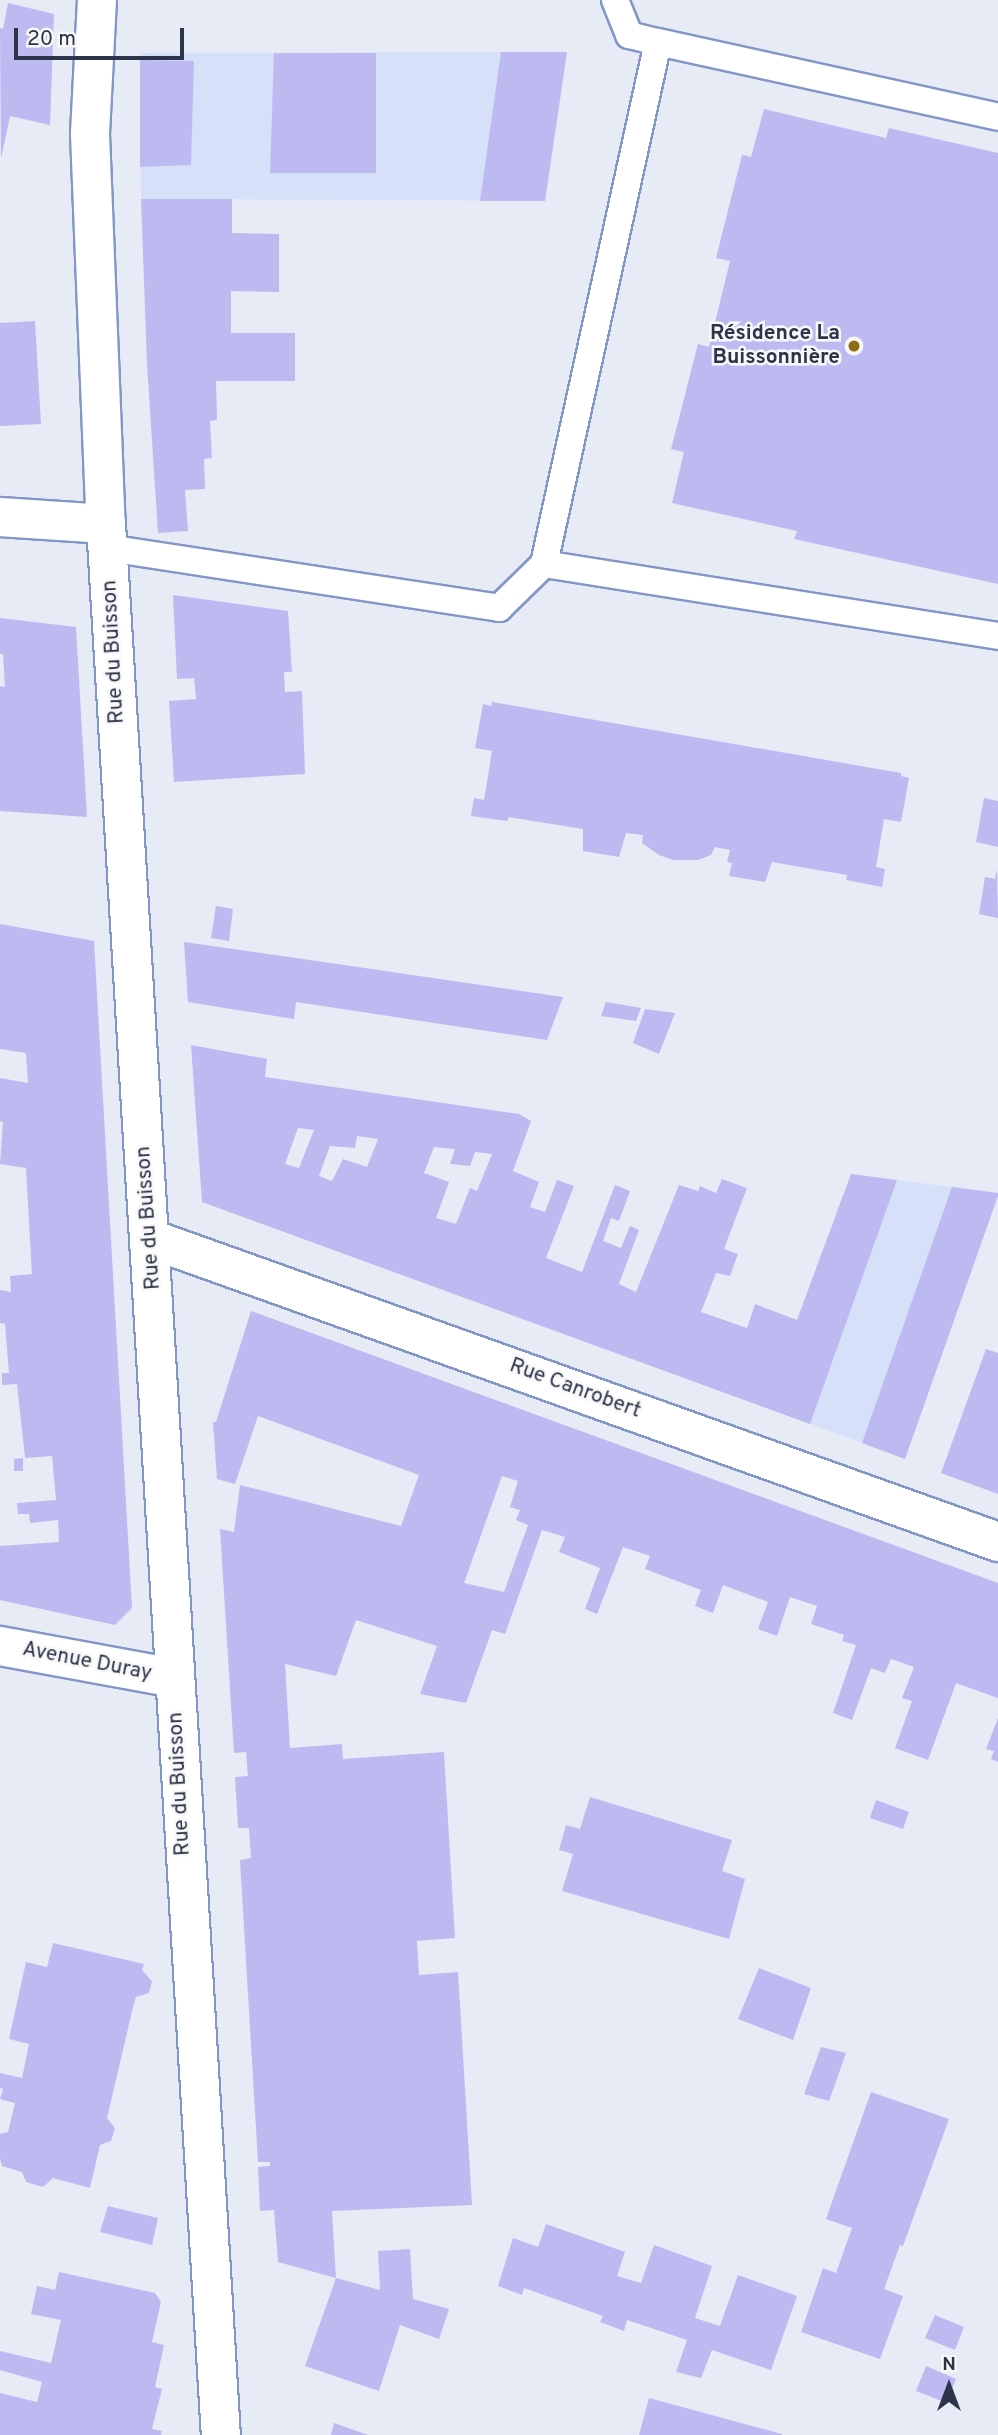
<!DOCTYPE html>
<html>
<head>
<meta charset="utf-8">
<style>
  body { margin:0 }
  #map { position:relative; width:998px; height:2435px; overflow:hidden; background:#e6ebf6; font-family:Overpass,sans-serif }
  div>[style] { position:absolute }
  .built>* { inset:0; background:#d6e1f9 }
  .building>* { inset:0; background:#bcbaf1 }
  .roads { filter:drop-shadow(2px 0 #8297c8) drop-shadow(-2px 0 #8297c8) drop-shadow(0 2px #8297c8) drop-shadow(0 -2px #8297c8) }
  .service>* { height:26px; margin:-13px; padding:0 13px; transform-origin:13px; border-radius:13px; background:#fff }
  .minor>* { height:38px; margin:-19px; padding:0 19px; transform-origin:19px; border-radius:19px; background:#fff }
  .tertiary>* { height:38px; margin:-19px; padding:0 19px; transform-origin:19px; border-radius:19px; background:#fff }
  .dots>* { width:19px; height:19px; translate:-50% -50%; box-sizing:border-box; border:4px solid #f8f8f8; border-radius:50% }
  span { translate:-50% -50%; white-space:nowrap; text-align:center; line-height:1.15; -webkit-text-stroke:5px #f8f8f8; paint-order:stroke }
  .poi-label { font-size:21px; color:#2b3448; font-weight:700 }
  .right { translate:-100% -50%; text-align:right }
  .street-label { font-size:21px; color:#2b3448 }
  .north { position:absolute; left:914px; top:2351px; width:70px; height:70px; -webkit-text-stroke:5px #f8f8f8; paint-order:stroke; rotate:0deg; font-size:19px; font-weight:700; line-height:28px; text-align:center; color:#2b3448 }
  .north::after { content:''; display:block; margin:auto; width:24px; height:32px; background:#2b3448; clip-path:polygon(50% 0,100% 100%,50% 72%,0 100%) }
  .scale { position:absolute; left:14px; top:28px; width:170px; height:32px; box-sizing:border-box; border:4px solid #2b3448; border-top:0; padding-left:9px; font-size:21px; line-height:24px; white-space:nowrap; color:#2b3448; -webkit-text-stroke:5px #f8f8f8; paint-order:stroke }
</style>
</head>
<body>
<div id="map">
  <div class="built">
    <i style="clip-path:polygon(567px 52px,545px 201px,141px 199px,140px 53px)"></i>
    <i style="clip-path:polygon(851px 1174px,998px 1193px,905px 1459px,765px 1407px)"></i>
  </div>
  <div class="building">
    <i style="clip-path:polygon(8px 3px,54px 14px,50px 125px,10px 116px,1px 159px,0 28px,3px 29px)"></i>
    <i style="clip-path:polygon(501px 52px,567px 52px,545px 201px,480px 201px)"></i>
    <i style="clip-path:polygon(274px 53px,376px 53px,376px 173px,270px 173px)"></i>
    <i style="clip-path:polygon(140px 60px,194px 61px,191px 165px,140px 167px)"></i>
    <i style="clip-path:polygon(764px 109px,886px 138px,889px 128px,998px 153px,998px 584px,794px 539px,797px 531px,672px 503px,684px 452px,671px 449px,698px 344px,709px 347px,730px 261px,716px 258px,742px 155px,751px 157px)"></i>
    <i style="clip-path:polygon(141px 199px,232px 199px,232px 233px,279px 234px,279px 292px,231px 291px,231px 333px,295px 333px,295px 381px,216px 381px,217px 420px,210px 421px,212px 458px,204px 459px,205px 489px,185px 490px,188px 531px,158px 533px,147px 364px)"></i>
    <i style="clip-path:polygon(35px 321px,41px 424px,0 426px,0 323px)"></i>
    <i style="clip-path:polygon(173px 595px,288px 611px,292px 672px,284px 672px,285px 692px,302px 691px,305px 774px,174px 782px,169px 701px,196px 699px,194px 678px,177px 679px)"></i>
    <i style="clip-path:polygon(0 618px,76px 627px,87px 817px,0 811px,0 686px,5px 687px,3px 654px,0 654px)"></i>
    <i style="clip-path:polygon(492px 702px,901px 773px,901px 776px,909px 778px,901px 822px,884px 819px,876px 867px,885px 869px,882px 887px,846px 880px,847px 875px,772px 862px,765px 882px,729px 876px,732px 863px,727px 862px,730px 850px,715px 847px,711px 855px,698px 860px,673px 860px,659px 855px,642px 843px,643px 835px,626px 833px,619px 857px,583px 851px,583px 829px,508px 817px,508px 821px,471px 816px,474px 798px,484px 800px,492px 751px,475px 748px,483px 704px,491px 706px)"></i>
    <i style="clip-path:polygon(984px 798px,998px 801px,998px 847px,976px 842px)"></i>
    <i style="clip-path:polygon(997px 869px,998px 918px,979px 914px,985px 877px,995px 879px)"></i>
    <i style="clip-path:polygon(216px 906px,233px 909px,229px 941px,211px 938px)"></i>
    <i style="clip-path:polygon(0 924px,94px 941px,132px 1608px,115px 1625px,0 1600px,0 1546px,59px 1542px,58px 1520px,30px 1523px,29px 1514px,18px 1514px,17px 1503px,56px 1500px,52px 1456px,25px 1458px,17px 1384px,2px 1385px,2px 1373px,9px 1373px,5px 1324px,0 1323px,0 1290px,11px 1292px,10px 1276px,32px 1274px,26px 1168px,0 1164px,3px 1122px,0 1121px,0 1078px,28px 1083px,26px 1053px,0 1049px)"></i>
    <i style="clip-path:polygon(184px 942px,303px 959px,563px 997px,547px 1040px,296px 1002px,294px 1019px,188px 1002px)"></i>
    <i style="clip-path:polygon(606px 1002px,641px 1008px,636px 1021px,601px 1016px)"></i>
    <i style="clip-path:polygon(645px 1009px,675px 1013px,659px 1054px,633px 1043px)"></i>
    <i style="clip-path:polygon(evenodd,191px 1045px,267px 1059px,265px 1077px,519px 1114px,531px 1121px,513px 1171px,539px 1182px,530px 1207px,545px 1212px,557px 1180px,574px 1186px,546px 1258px,582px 1272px,615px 1185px,630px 1191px,619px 1221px,611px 1218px,603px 1241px,621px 1248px,630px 1226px,639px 1230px,619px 1284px,636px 1292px,679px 1185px,698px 1191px,700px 1186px,716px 1193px,722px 1179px,747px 1188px,724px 1249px,738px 1254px,730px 1276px,716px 1273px,701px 1312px,747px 1328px,755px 1304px,797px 1320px,851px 1174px,897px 1180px,810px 1424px,202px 1202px,191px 1045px,298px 1128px,314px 1130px,299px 1168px,285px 1164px,298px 1128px,191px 1045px,357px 1136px,378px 1139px,367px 1167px,343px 1159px,332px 1181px,319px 1176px,330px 1146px,355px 1148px,357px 1136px,191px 1045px,434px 1147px,455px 1149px,450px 1164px,470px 1166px,475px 1152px,492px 1154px,477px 1191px,470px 1188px,456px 1224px,436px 1218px,449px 1182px,424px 1173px,434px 1147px)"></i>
    <i style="clip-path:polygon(952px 1187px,998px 1193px,998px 1196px,905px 1459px,862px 1443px)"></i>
    <i style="clip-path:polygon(evenodd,251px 1311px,998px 1583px,998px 1698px,956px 1683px,928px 1760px,895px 1748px,912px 1701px,902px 1698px,914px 1667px,891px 1659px,885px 1673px,871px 1668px,852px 1720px,833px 1713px,856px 1645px,842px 1641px,844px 1635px,811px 1624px,817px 1606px,790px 1597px,777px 1636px,758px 1629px,768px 1602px,723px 1585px,713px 1613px,695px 1606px,701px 1590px,645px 1569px,650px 1556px,623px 1547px,597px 1614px,585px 1609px,600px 1568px,559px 1552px,565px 1537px,542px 1530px,505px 1634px,492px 1630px,466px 1703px,420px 1694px,437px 1646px,356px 1620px,336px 1676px,285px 1664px,290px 1748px,342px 1744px,343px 1759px,444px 1752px,455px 1938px,417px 1941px,419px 1975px,458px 1972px,472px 2205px,332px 2211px,336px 2278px,278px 2262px,274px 2210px,260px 2211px,258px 2167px,270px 2166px,270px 2162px,258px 2162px,240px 1860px,251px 1858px,249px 1828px,238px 1828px,235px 1777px,248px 1776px,246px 1752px,234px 1753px,220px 1529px,234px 1532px,240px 1485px,401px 1526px,419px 1475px,258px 1416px,235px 1484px,217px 1479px,213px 1422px,216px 1422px,251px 1311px,502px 1476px,518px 1481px,510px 1507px,520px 1510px,516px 1520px,528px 1525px,504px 1592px,464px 1583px,502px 1476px)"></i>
    <i style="clip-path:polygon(986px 1349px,998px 1353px,998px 1494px,941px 1473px)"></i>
    <i style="clip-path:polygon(23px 1458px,23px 1471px,14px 1471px,14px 1459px)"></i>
    <i style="clip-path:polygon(998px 1718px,998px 1762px,991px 1759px,994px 1751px,986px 1749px)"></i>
    <i style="clip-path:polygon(590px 1797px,732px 1840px,722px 1871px,745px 1879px,729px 1939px,562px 1891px,573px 1854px,559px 1850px,566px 1825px,580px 1829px)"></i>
    <i style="clip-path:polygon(876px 1800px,909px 1812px,903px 1829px,870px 1818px)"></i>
    <i style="clip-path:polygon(53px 1943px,144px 1964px,142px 1970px,152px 1981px,149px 1993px,136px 1997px,134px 2003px,107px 2118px,115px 2128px,111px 2141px,100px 2145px,90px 2188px,53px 2178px,43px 2187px,26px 2182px,22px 2172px,2px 2166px,0 2158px,0 2134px,8px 2132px,15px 2103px,0 2099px,3px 2089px,0 2088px,0 2073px,22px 2078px,29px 2044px,9px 2039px,26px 1962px,47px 1967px)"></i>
    <i style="clip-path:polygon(759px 1968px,811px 1988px,793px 2040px,738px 2019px)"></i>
    <i style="clip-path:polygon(821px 2047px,846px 2053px,829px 2101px,804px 2094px)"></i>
    <i style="clip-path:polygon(871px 2092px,949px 2119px,903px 2246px,900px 2245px,884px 2289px,903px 2296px,880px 2359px,801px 2332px,823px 2268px,836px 2273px,852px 2228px,826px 2219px)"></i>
    <i style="clip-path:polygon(108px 2206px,158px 2218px,152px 2245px,100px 2232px)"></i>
    <i style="clip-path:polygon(546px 2224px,625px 2252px,617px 2276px,641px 2283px,654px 2245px,712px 2266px,695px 2318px,720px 2326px,738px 2275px,797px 2296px,771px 2370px,712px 2350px,701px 2378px,676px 2372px,687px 2340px,627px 2320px,624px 2331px,600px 2322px,603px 2316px,524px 2288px,522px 2295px,498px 2286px,513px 2238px,538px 2247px)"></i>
    <i style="clip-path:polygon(410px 2249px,413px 2299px,449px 2309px,439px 2339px,400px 2325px,379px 2391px,305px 2366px,336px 2278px,380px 2290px,378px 2251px)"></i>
    <i style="clip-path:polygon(59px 2272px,155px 2293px,161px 2302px,152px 2342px,164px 2345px,155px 2387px,162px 2389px,152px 2429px,162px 2431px,161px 2435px,0 2435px,0 2393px,37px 2402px,42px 2382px,0 2370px,0 2351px,51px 2363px,61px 2320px,31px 2314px,37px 2286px,55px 2290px)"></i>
    <i style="clip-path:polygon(935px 2315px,964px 2327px,955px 2350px,925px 2338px)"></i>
    <i style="clip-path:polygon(926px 2366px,956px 2379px,947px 2403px,916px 2391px)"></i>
    <i style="clip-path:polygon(649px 2398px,782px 2434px,782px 2435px,639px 2435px)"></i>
    <i style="clip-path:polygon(334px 2423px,368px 2435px,331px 2435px)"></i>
  </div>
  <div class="roads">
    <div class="service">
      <i style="left:615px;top:0;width:38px;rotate:68deg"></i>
      <i style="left:629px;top:35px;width:30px;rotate:14deg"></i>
      <i style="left:108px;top:548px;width:396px;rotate:8.7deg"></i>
      <i style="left:499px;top:608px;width:63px;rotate:-44.4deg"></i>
      <i style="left:544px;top:564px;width:534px;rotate:-77.68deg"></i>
      <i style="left:658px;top:42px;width:348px;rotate:12.4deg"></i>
      <i style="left:544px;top:564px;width:460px;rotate:9deg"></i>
    </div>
    <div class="minor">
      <i style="left:0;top:517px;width:106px;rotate:3.8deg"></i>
      <i style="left:151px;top:1239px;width:900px;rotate:19.68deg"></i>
      <i style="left:0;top:1646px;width:177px;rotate:10.4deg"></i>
    </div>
    <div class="tertiary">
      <i style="left:97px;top:0;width:134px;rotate:93deg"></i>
      <i style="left:90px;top:134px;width:390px;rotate:87.7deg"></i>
      <i style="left:106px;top:524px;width:1914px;rotate:86.56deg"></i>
    </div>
  </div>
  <div class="dots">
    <i style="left:854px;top:346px;background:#8e6d11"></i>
  </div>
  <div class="poi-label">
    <span class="right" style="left:840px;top:346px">Résidence La<br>Buissonnière</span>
  </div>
  <div class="street-label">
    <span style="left:114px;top:652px;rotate:-93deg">Rue du Buisson</span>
    <span style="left:149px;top:1218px;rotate:-94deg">Rue du Buisson</span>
    <span style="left:575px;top:1389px;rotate:20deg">Rue Canrobert</span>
    <span style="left:87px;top:1662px;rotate:11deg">Avenue Duray</span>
    <span style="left:180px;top:1784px;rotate:-93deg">Rue du Buisson</span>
  </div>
  <div class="north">N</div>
  <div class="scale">20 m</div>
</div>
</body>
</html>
